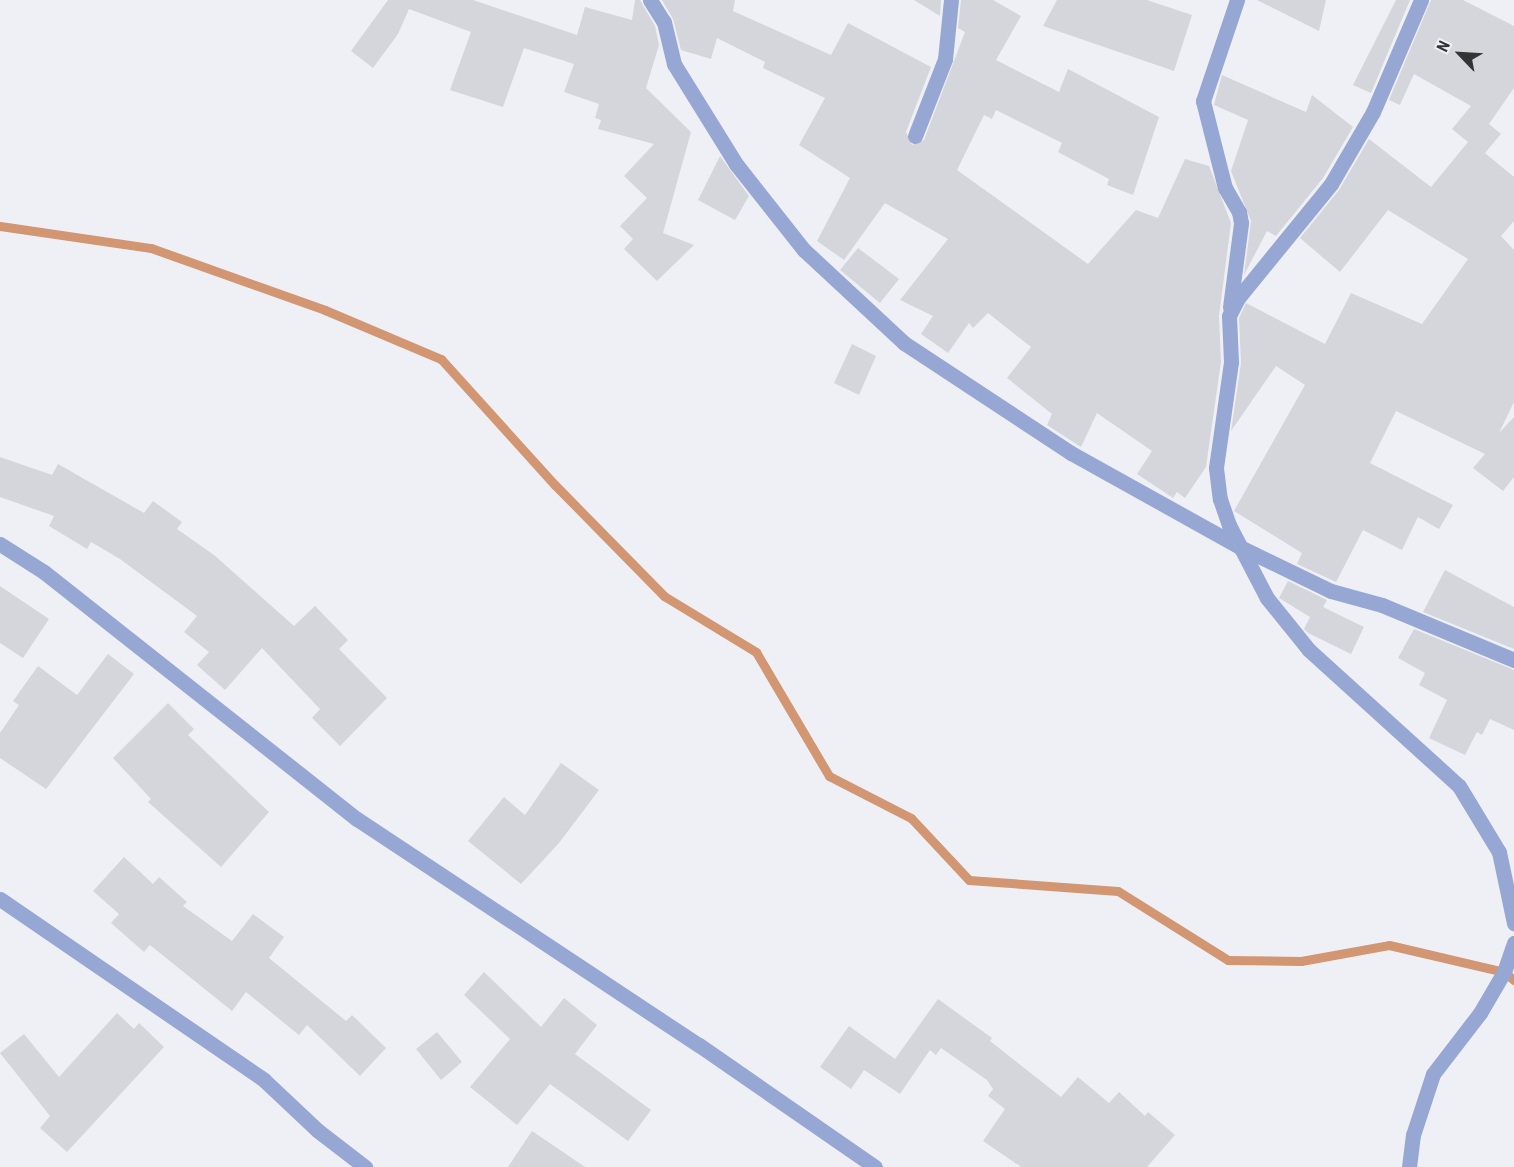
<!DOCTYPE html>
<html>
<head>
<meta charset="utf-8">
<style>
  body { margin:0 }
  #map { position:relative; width:1514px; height:1167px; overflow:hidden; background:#eef0f6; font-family:"Roboto Condensed",sans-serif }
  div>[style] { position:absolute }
  .stream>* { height:9px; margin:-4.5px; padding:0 4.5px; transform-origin:4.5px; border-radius:4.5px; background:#d29673 }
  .building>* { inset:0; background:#d4d6dc }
  .street>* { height:15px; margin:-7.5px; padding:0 7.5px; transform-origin:7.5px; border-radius:7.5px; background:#96a7d3 }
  span { translate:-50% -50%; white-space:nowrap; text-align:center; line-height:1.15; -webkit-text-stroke:4.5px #eef0f6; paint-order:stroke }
  .north { position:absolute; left:1430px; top:24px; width:60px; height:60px; -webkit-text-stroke:4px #eef0f6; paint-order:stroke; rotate:295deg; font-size:16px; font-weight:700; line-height:24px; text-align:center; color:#333436 }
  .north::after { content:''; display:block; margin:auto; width:21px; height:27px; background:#333436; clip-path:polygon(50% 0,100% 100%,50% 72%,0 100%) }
</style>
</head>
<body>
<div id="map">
  <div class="stream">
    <i style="left:0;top:226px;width:153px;rotate:8.3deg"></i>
    <i style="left:151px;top:248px;width:185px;rotate:19.6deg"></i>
    <i style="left:325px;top:310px;width:126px;rotate:22.9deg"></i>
    <i style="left:441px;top:359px;width:170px;rotate:47.9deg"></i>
    <i style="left:555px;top:485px;width:156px;rotate:45.5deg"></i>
    <i style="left:664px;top:596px;width:108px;rotate:31.3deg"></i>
    <i style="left:756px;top:652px;width:144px;rotate:59.5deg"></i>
    <i style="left:829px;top:776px;width:92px;rotate:27.1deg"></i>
    <i style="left:911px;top:818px;width:85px;rotate:46.9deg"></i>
    <i style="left:969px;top:880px;width:149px;rotate:4.2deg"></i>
    <i style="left:1118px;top:891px;width:130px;rotate:32.1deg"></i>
    <i style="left:1228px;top:960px;width:73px;rotate:0.8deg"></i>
    <i style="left:1301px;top:961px;width:89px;rotate:-10.3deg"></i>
    <i style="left:1389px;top:945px;width:118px;rotate:13.2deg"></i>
    <i style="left:1504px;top:972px;width:13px;rotate:39deg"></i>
  </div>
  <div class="building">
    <i style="clip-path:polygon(388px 0,473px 0,577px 35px,585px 7px,632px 20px,635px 0,640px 0,655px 26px,659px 45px,646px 88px,691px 132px,663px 233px,694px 245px,657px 281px,624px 249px,633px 239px,620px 226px,647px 198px,624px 176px,654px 144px,598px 129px,601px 120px,595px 118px,599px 104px,564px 92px,574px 64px,524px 48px,503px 107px,450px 90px,471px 32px,409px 9px,398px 34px,373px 68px,351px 51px)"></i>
    <i style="clip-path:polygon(662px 0,735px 0,733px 11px,831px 55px,848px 23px,931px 67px,906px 132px,912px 145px,924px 140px,965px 32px,958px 28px,961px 0,993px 0,1021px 16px,996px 60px,1059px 92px,1068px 69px,1159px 117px,1133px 195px,1107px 185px,1109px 179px,1058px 152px,1062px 143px,996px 110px,992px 119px,984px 115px,957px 170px,1088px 264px,1136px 210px,1158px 218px,1185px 159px,1209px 166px,1231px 223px,1219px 316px,1221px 362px,1206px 467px,1185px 498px,1177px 492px,1173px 498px,1137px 474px,1152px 451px,1097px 413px,1081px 447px,1047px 425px,1052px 414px,1007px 378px,1031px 347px,988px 313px,973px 328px,969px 323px,948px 353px,921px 334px,933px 316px,900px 300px,948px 239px,885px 203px,844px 260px,817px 241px,850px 178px,799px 145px,825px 98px,763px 68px,765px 62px,717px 38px,711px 59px,681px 50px,673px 19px)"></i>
    <i style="clip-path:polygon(914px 0,941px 0,940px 16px)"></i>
    <i style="clip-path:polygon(1057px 0,1147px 0,1192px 15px,1174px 71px,1043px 26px)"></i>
    <i style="clip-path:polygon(1257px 0,1326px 0,1319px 31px)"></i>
    <i style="clip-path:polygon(1396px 0,1410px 0,1371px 93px,1353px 85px)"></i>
    <i style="clip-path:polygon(1431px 0,1463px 0,1514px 26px,1514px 88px,1489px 124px,1501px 134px,1485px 153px,1514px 177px,1514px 221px,1501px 236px,1514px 250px,1514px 402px,1499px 433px,1514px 417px,1514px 477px,1503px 491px,1473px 468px,1485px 454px,1396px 411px,1370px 463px,1453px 505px,1439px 529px,1418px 517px,1402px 550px,1363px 530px,1336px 582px,1297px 564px,1302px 553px,1234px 511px,1305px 385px,1276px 366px,1231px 431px,1241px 363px,1239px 318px,1246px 303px,1325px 344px,1351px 293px,1422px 324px,1468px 259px,1388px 210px,1340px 272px,1300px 238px,1339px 190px,1369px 139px,1431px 187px,1468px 142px,1452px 129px,1471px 106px,1414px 74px,1400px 105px,1389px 100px)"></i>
    <i style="clip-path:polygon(1222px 75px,1306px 112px,1312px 95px,1353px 127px,1323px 178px,1276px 236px,1267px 231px,1244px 275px,1251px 221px,1231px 171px,1248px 120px,1214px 105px)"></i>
    <i style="clip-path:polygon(720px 156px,749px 196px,735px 220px,698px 200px)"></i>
    <i style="clip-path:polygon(858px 248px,899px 279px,880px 303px,840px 270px)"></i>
    <i style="clip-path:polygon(852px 344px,876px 356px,859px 395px,834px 383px)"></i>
    <i style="clip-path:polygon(0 457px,52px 475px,58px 464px,144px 513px,153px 501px,182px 522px,177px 529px,214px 555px,294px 626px,315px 606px,348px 640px,339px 649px,387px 698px,340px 746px,312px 718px,320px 709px,262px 648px,225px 690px,197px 665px,209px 652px,184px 632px,197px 616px,120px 559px,91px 542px,87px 549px,49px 526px,54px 516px,0 497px)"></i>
    <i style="clip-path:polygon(1445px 570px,1514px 607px,1514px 649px,1423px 612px)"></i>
    <i style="clip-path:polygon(1288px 581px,1327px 600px,1323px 607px,1364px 627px,1351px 654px,1308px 633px,1304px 629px,1310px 617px,1279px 598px)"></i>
    <i style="clip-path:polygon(0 586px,49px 619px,23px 658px,0 643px)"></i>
    <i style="clip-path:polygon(1414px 629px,1514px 670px,1514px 730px,1490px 719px,1482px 735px,1477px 732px,1465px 755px,1429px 738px,1447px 700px,1419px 685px,1425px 673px,1398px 658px)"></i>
    <i style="clip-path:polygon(108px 654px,134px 674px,46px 789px,0 758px,0 733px,19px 705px,13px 701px,38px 666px,77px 695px)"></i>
    <i style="clip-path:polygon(168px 703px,194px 729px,188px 735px,269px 812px,221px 867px,148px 802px,151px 799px,113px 758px)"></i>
    <i style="clip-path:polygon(561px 763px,599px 790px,559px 843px,521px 884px,468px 841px,504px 797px,525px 815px)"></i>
    <i style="clip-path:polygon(124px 857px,153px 884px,159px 877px,187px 902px,183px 906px,232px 941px,253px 914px,284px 937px,269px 958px,346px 1021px,352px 1015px,386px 1048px,360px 1076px,307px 1025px,299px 1035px,246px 992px,232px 1011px,150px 945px,144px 952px,111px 923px,119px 914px,93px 891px)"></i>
    <i style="clip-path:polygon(484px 972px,541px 1027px,564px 998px,597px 1025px,575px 1054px,651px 1110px,628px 1141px,550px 1084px,517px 1125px,470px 1087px,510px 1039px,464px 995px)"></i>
    <i style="clip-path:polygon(938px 999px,992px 1038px,990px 1041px,1061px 1097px,1078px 1077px,1109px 1103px,1119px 1092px,1145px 1116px,1148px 1112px,1175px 1135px,1147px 1167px,1021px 1167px,983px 1141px,1005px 1109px,988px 1096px,993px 1089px,987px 1080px,941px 1048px,936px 1055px,930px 1050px,900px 1094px,864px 1070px,851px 1089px,820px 1067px,849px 1026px,895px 1059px)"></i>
    <i style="clip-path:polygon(117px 1013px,134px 1029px,139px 1023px,164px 1047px,67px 1152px,40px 1128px,50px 1116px,0 1053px,24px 1034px,59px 1077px)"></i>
    <i style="clip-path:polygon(437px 1032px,462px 1062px,441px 1080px,416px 1049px)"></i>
    <i style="clip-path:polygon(532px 1131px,585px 1167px,508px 1167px)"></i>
  </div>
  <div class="street">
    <i style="left:650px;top:0;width:26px;rotate:58deg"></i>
    <i style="left:664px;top:22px;width:43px;rotate:76.6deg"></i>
    <i style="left:674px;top:64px;width:118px;rotate:58.2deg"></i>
    <i style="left:736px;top:164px;width:110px;rotate:51.7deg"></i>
    <i style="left:804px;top:250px;width:137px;rotate:42.9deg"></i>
    <i style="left:904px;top:343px;width:200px;rotate:33.4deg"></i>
    <i style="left:1071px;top:453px;width:193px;rotate:29.1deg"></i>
    <i style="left:1240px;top:547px;width:101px;rotate:25.8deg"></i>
    <i style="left:1331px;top:591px;width:53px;rotate:15.4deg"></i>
    <i style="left:1382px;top:605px;width:143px;rotate:22.6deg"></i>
    <i style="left:1421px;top:0;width:122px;rotate:113.2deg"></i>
    <i style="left:1373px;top:112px;width:83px;rotate:120.3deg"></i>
    <i style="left:1331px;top:184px;width:147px;rotate:129.2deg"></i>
    <i style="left:1238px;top:298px;width:20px;rotate:117deg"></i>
    <i style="left:1229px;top:316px;width:46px;rotate:87.5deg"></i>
    <i style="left:1231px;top:362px;width:107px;rotate:98.1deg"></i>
    <i style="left:1216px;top:468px;width:31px;rotate:83deg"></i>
    <i style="left:1220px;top:499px;width:28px;rotate:71deg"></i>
    <i style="left:1229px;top:525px;width:82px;rotate:62.5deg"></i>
    <i style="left:1267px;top:598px;width:67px;rotate:51.1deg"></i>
    <i style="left:1309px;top:650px;width:202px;rotate:42.2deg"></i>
    <i style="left:1459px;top:786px;width:77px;rotate:58.8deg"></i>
    <i style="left:1499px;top:852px;width:73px;rotate:78.1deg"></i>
    <i style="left:915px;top:136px;width:83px;rotate:-68.7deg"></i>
    <i style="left:945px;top:59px;width:59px;rotate:-84.2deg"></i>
    <i style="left:1230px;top:307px;width:85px;rotate:-82.5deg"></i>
    <i style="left:1241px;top:223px;width:11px;rotate:-100deg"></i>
    <i style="left:1239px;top:212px;width:28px;rotate:-120deg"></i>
    <i style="left:1225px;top:188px;width:90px;rotate:-104.2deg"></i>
    <i style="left:1203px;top:101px;width:107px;rotate:-71.4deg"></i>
    <i style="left:0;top:544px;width:52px;rotate:32.5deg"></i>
    <i style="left:44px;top:572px;width:399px;rotate:38.3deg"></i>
    <i style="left:357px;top:819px;width:410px;rotate:33.5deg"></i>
    <i style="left:699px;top:1045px;width:214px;rotate:34.7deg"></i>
    <i style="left:0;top:899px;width:320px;rotate:34.4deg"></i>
    <i style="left:264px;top:1080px;width:73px;rotate:43.3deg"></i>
    <i style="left:317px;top:1130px;width:61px;rotate:37.6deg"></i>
    <i style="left:1409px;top:1167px;width:32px;rotate:-83deg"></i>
    <i style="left:1413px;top:1135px;width:64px;rotate:-71.8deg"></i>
    <i style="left:1433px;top:1074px;width:77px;rotate:-52.4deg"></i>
    <i style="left:1480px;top:1013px;width:48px;rotate:-59.7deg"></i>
    <i style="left:1504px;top:972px;width:31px;rotate:-71deg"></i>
  </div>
  <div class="north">N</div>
</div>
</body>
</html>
